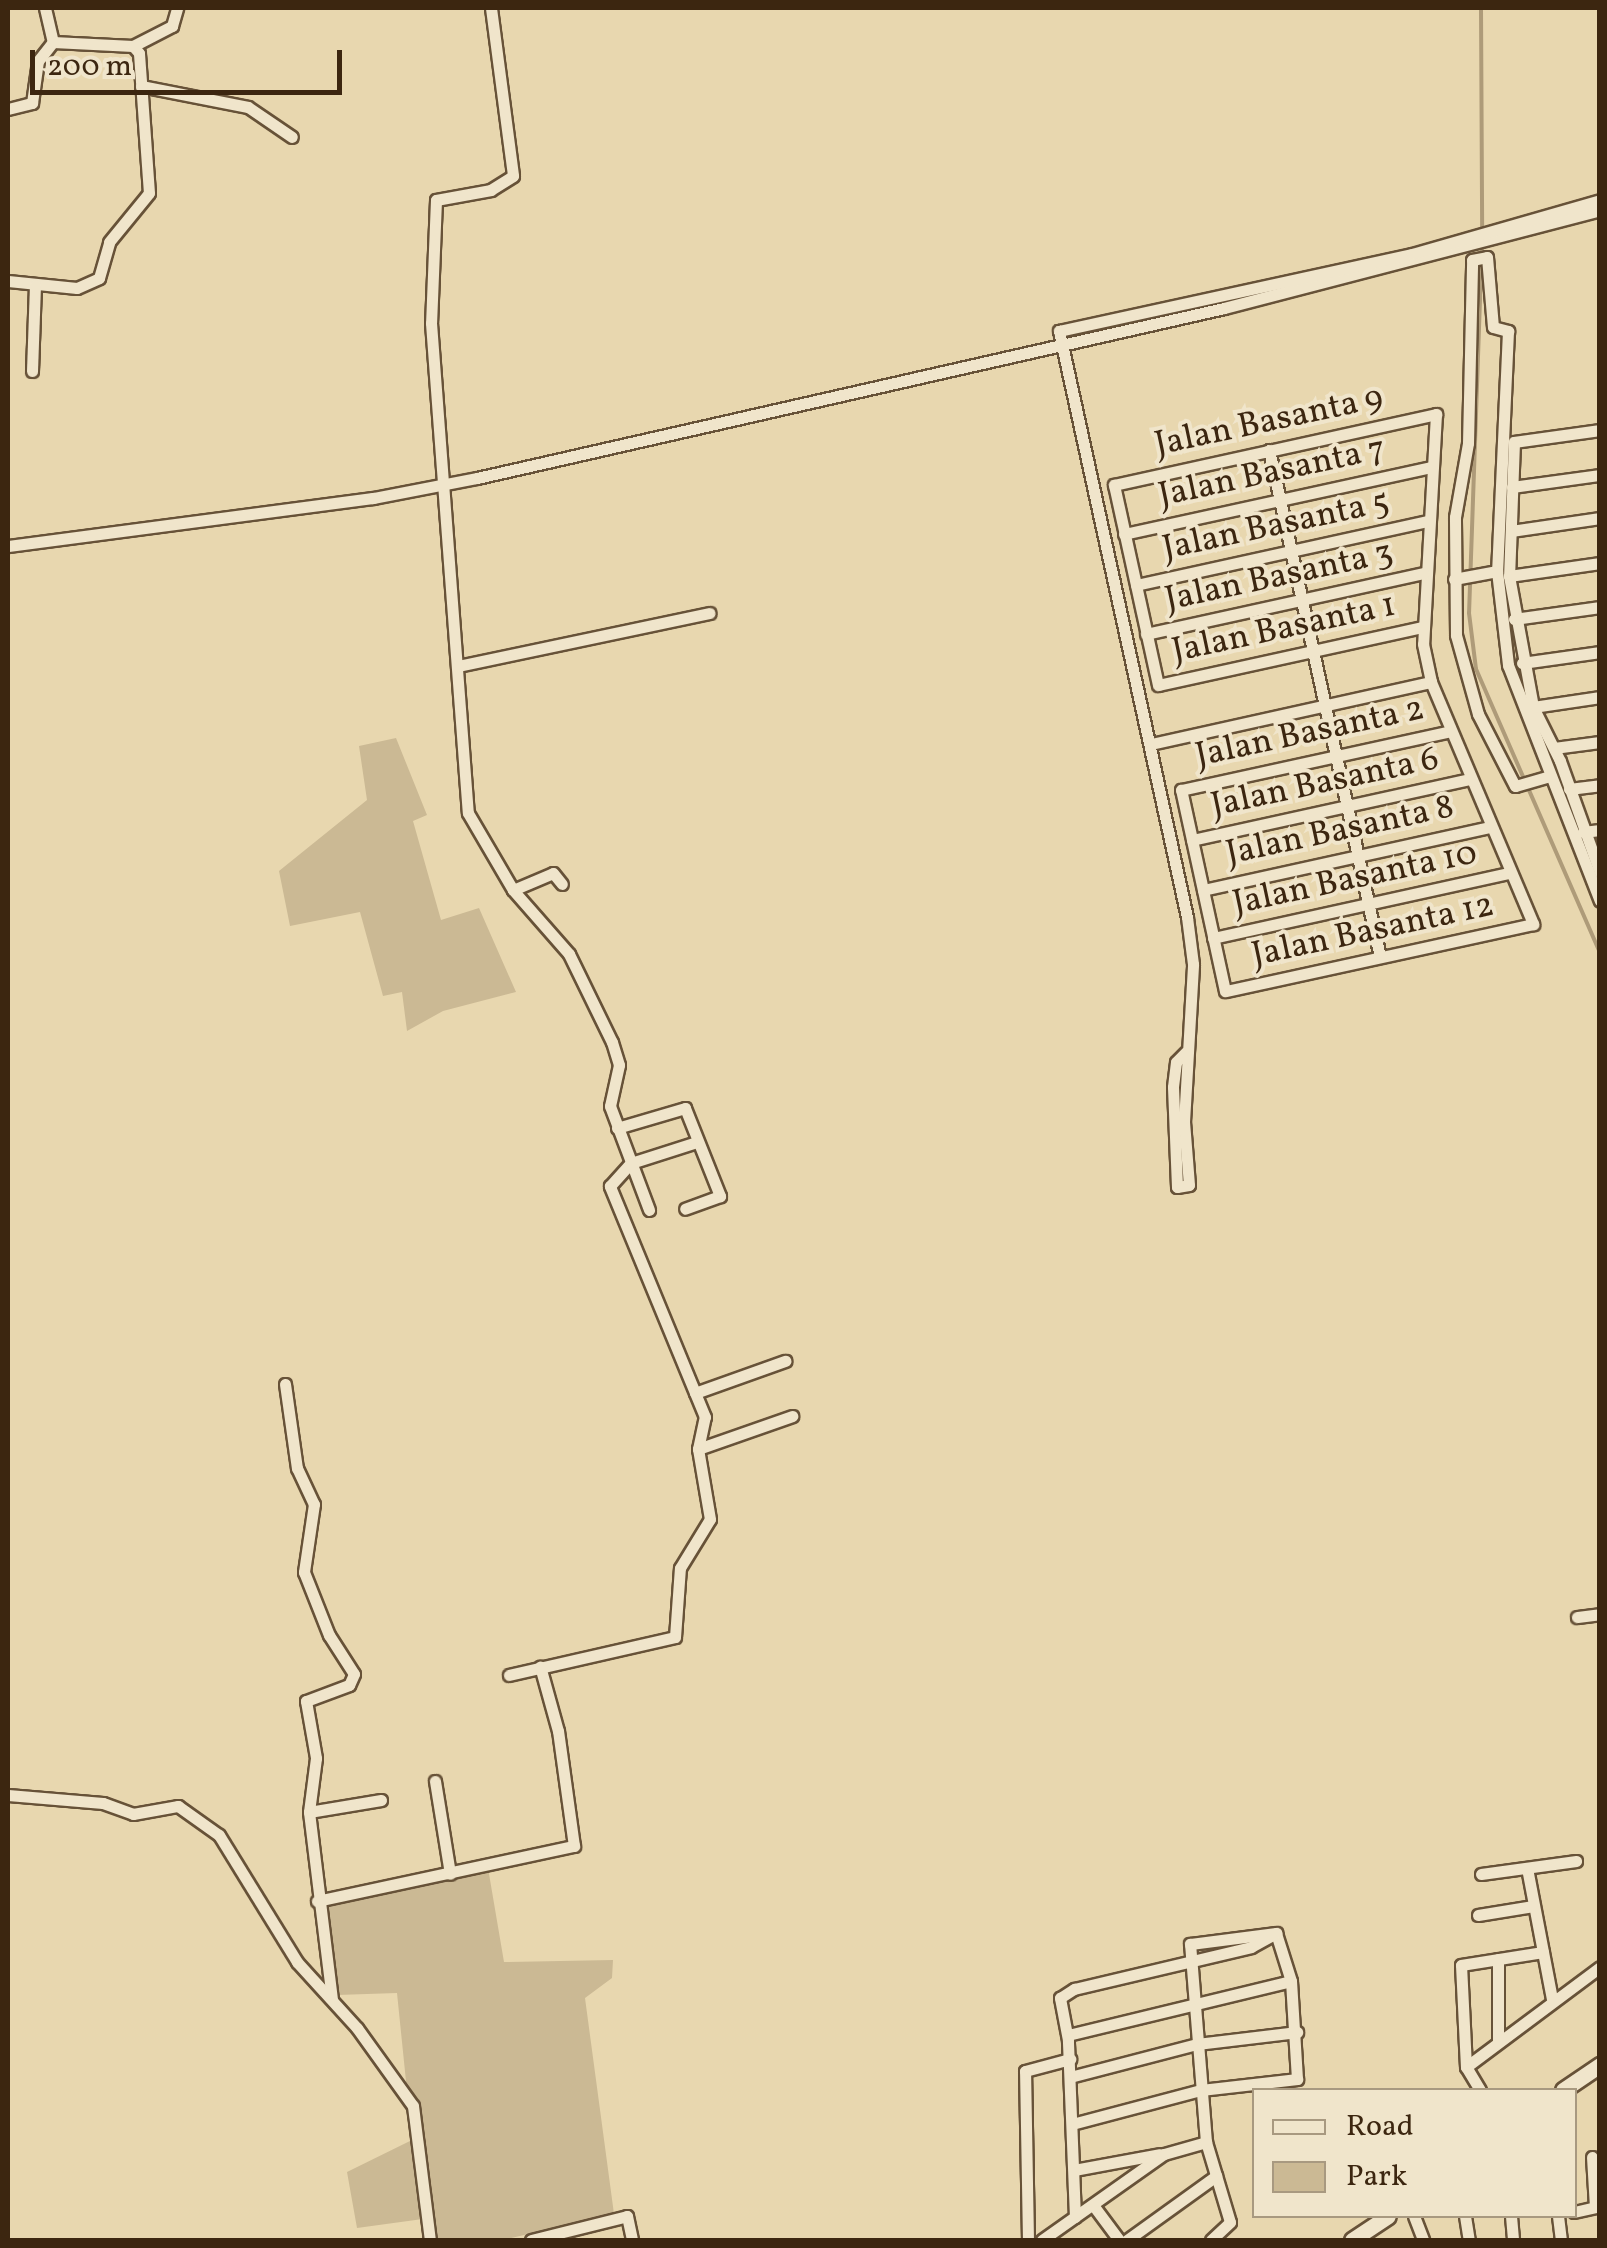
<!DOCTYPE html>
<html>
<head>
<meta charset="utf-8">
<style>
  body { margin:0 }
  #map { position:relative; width:1607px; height:2248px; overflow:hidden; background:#e8d7af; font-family:Vollkorn,serif }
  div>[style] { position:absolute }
  .green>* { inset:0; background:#cbb994 }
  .stream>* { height:4px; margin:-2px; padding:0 2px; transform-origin:2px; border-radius:2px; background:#ae9b79 }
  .roads { filter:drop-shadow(2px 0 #675238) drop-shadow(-2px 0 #675238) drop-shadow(0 2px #675238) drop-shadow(0 -2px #675238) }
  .street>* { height:11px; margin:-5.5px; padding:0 5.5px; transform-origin:5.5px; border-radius:5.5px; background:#f0e5cb }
  .secondary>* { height:15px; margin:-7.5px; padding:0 7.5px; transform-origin:7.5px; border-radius:7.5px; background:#f0e5cb }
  span { translate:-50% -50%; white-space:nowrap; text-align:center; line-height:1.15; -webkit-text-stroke:8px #f0e5cb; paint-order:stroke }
  .street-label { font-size:35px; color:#3c2610 }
  .frame { position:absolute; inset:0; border:10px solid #3c2610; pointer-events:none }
  .legend { position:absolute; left:1252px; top:2088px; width:325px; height:130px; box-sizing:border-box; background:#f0e5cb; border:2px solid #a89980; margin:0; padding:12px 18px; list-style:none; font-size:30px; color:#3c2610 }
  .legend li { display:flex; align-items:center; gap:20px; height:50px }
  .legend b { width:50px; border:2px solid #a89980 }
  .scale { position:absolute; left:30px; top:50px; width:312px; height:45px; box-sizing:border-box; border:5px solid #3c2610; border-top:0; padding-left:12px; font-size:30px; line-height:35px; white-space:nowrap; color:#3c2610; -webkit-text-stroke:8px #f0e5cb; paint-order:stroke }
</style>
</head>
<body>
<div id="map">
  <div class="green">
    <i style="clip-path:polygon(396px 738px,427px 815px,413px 821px,441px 920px,479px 908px,516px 992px,443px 1011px,407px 1031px,402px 992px,383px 996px,360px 912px,290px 926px,279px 871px,367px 800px,359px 746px)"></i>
    <i style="clip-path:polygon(488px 1868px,504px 1962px,613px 1960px,612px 1978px,585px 1998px,614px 2214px,503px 2240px,433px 2240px,430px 2218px,357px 2228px,347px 2172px,412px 2140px,397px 1993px,337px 1995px,321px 1903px)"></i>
  </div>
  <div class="stream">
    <i style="left:1481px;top:8px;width:225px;rotate:89.7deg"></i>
    <i style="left:1482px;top:242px;width:371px;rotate:92deg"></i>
    <i style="left:1469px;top:613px;width:56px;rotate:82.9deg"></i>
    <i style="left:1476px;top:669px;width:310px;rotate:66.4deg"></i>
  </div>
  <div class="roads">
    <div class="street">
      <i style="left:45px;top:8px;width:35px;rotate:77deg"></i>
      <i style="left:53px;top:42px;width:80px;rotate:2.9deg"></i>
      <i style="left:491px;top:8px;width:169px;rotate:82.5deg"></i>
      <i style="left:513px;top:176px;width:26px;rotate:148deg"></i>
      <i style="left:491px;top:190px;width:56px;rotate:169.7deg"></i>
      <i style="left:436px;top:200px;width:123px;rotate:92.3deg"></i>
      <i style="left:431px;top:323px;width:491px;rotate:85.7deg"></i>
      <i style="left:468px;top:813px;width:89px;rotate:59.7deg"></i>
      <i style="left:513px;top:890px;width:85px;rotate:48.8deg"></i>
      <i style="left:569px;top:954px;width:98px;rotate:64deg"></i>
      <i style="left:612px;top:1042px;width:24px;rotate:73deg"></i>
      <i style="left:619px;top:1065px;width:42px;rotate:102.4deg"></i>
      <i style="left:610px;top:1106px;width:111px;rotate:69.4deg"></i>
      <i style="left:141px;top:86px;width:109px;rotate:11.1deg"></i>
      <i style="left:248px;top:107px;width:53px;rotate:34.3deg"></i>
      <i style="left:8px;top:109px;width:25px;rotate:-14deg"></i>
      <i style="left:32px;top:103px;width:42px;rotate:-81.9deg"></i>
      <i style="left:38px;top:61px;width:24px;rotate:-52deg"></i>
      <i style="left:8px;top:281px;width:69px;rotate:5.8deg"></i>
      <i style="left:77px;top:288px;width:24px;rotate:-24deg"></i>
      <i style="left:99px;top:278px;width:37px;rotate:-74deg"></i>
      <i style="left:109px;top:242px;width:63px;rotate:-50.8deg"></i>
      <i style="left:149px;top:193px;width:140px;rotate:-94.1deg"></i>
      <i style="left:139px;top:53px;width:9px;rotate:-131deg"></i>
      <i style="left:133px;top:46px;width:44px;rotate:-27.1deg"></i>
      <i style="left:172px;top:26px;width:19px;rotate:-74deg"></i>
      <i style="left:32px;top:371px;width:86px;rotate:-88deg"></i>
      <i style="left:1600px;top:430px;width:87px;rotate:172.1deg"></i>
      <i style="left:1514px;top:442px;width:134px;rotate:92.1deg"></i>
      <i style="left:1509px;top:576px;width:133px;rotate:79.6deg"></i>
      <i style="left:1533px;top:707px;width:60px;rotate:63.4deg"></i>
      <i style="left:1560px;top:761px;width:119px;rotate:70.3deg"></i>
      <i style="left:1269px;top:450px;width:519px;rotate:77.65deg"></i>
      <i style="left:1512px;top:487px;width:89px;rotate:-7.8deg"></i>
      <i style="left:1511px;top:531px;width:90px;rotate:-8.3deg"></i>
      <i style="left:1124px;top:534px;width:315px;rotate:-12.3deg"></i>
      <i style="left:8px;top:546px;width:368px;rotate:-7.5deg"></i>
      <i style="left:373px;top:498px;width:106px;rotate:-10.9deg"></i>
      <i style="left:477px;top:478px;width:766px;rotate:-12.82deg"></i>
      <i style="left:1224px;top:308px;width:389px;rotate:-14.6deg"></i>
      <i style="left:1509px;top:576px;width:92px;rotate:-8.1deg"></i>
      <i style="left:1454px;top:579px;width:44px;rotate:-10.5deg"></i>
      <i style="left:1136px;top:585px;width:299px;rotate:-12.4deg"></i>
      <i style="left:1514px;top:619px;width:87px;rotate:-7.9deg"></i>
      <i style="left:1422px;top:627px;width:270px;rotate:167.6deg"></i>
      <i style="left:1158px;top:685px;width:205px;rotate:-102.4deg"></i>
      <i style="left:1114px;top:485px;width:330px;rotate:-12.4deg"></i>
      <i style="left:1436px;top:414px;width:230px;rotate:93.2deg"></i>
      <i style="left:1423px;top:644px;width:39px;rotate:78deg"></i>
      <i style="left:1431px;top:682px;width:263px;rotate:67.1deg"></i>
      <i style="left:1533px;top:924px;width:315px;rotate:167.7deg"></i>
      <i style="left:1225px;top:991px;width:206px;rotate:-102.3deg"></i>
      <i style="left:1181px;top:790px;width:276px;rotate:-12.3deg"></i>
      <i style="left:1146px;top:634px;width:284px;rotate:-12.4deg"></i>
      <i style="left:1522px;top:663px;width:79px;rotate:-8deg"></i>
      <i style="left:458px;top:666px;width:257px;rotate:-11.9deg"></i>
      <i style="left:1533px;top:707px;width:68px;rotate:-8.5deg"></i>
      <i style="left:1151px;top:744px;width:287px;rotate:-12.5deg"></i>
      <i style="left:1554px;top:748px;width:46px;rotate:-7.4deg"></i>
      <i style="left:1550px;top:776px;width:36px;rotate:164deg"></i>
      <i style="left:1515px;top:786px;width:81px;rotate:-117.2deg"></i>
      <i style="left:1478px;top:714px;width:82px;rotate:-105.6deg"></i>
      <i style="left:1456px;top:635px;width:118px;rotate:-90.5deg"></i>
      <i style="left:1455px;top:517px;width:75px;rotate:-80deg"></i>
      <i style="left:1468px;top:443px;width:183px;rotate:-88.7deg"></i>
      <i style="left:1472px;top:260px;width:15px;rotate:-11deg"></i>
      <i style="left:1487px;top:257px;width:70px;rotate:85.1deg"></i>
      <i style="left:1493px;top:327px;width:16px;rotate:15deg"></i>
      <i style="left:1508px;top:331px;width:240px;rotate:92.6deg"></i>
      <i style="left:1497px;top:571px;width:95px;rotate:83.3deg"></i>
      <i style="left:1508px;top:665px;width:253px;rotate:68.7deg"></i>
      <i style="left:1569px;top:789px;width:31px;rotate:-7deg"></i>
      <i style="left:1583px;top:832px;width:17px;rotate:-7deg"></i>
      <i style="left:1192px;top:840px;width:285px;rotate:-12.4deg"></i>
      <i style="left:513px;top:890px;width:43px;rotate:-23deg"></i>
      <i style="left:553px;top:873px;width:14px;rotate:51deg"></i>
      <i style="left:1203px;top:890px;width:293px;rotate:-12.4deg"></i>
      <i style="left:1213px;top:938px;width:302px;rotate:-12.4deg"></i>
      <i style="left:1186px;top:1052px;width:14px;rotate:135deg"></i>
      <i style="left:1176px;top:1062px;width:25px;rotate:97deg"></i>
      <i style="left:1173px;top:1087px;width:100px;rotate:87.7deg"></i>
      <i style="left:1177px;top:1187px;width:12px;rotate:-9deg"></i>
      <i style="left:1189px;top:1185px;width:63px;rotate:-94.5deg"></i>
      <i style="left:1184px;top:1122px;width:158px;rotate:-86.7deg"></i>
      <i style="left:1193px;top:964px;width:47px;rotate:-97.3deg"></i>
      <i style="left:1187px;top:917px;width:600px;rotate:-102.32deg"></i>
      <i style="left:1059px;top:331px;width:361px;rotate:-12.3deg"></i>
      <i style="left:1412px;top:254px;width:196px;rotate:-16deg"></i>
      <i style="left:617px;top:1128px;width:71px;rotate:-16.4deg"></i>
      <i style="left:685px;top:1108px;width:95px;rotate:68.3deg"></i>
      <i style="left:720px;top:1196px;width:37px;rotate:160deg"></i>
      <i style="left:285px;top:1384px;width:85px;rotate:81.9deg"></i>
      <i style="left:297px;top:1468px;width:40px;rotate:65deg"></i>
      <i style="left:314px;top:1504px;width:69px;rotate:98.4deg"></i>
      <i style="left:304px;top:1572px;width:68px;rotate:68.4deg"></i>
      <i style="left:329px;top:1635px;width:46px;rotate:57.3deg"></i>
      <i style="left:354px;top:1674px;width:12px;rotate:114deg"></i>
      <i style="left:349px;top:1685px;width:46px;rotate:159.6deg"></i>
      <i style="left:306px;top:1701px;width:58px;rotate:80deg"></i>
      <i style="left:316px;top:1758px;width:54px;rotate:97.4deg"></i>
      <i style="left:309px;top:1812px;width:188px;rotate:83deg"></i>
      <i style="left:695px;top:1393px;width:96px;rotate:-19.6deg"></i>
      <i style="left:698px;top:1449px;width:100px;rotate:-19.3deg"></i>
      <i style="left:1577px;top:1617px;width:23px;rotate:-7deg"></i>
      <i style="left:509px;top:1675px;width:170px;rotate:-12.9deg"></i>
      <i style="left:675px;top:1637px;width:69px;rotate:-85.9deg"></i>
      <i style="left:680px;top:1568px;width:57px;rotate:-58.5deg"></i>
      <i style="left:710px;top:1519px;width:71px;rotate:-99.7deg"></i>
      <i style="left:698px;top:1449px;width:33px;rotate:-78deg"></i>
      <i style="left:705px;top:1417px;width:250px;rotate:-112.4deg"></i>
      <i style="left:610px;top:1186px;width:31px;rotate:-48deg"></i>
      <i style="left:631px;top:1163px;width:69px;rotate:-17.7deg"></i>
      <i style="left:435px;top:1781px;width:94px;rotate:80.8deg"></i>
      <i style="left:8px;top:1795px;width:95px;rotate:4.8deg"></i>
      <i style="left:103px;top:1803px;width:32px;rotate:20deg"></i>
      <i style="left:133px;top:1814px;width:46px;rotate:-10.1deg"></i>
      <i style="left:178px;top:1806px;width:50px;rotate:35.3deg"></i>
      <i style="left:219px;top:1835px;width:149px;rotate:58.4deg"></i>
      <i style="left:297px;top:1962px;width:89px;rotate:47.7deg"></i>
      <i style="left:357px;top:2028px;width:96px;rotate:54.3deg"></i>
      <i style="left:413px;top:2106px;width:135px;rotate:82.8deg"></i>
      <i style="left:309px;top:1812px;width:73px;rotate:-9.5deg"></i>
      <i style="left:1527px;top:1868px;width:133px;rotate:79.2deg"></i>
      <i style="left:1481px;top:1874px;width:96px;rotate:-7.8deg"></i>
      <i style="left:317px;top:1901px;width:263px;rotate:-12.1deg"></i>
      <i style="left:574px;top:1846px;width:116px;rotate:-97.9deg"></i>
      <i style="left:558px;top:1731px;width:67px;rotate:-105.5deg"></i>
      <i style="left:1478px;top:1915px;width:56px;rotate:-9.3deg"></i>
      <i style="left:1068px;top:2035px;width:229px;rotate:-13.6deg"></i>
      <i style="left:1498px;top:2041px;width:82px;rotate:-90deg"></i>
      <i style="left:1466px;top:2067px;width:167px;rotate:-36.7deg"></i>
      <i style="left:1070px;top:2077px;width:131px;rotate:-14.6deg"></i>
      <i style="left:1197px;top:2044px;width:101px;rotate:-6.8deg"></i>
      <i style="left:1480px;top:2090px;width:27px;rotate:-121deg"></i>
      <i style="left:1466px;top:2067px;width:102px;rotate:-92.8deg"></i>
      <i style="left:1461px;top:1965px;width:83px;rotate:-9deg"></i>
      <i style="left:1072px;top:2124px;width:133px;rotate:-14.8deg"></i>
      <i style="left:1201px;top:2090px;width:97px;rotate:-6.5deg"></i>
      <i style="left:1297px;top:2079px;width:98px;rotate:-93.5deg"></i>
      <i style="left:1291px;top:1981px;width:50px;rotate:-107.4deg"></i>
      <i style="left:1074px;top:2170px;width:87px;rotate:-10.5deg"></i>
      <i style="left:1093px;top:2205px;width:44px;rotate:53.4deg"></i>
      <i style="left:1574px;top:2212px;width:22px;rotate:-13deg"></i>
      <i style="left:1595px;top:2207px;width:50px;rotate:-93.4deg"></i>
      <i style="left:1414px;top:2216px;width:26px;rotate:69deg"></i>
      <i style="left:1465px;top:2216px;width:24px;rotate:81deg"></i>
      <i style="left:1511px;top:2216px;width:24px;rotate:85deg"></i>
      <i style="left:1558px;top:2216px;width:24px;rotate:83deg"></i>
      <i style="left:1075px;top:2217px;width:177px;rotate:-92.3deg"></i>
      <i style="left:1068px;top:2040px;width:43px;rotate:-100.8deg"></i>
      <i style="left:1060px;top:1998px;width:17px;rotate:-33deg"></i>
      <i style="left:1074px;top:1989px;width:182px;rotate:-13.3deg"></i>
      <i style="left:1251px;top:1947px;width:29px;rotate:-29deg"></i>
      <i style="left:531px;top:2240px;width:99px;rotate:-14deg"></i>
      <i style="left:627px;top:2216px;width:25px;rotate:78deg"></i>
      <i style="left:1028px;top:2240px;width:169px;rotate:-91deg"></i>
      <i style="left:1025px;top:2071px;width:47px;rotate:-14.9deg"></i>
      <i style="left:1042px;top:2240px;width:149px;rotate:-35.2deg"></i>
      <i style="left:1164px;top:2154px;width:44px;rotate:-15.9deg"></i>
      <i style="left:1127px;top:2240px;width:110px;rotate:-35.7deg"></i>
      <i style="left:1211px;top:2240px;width:26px;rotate:-43deg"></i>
      <i style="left:1230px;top:2222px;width:84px;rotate:-106.7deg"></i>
      <i style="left:1206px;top:2142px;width:199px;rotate:-94.6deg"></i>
      <i style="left:1190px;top:1944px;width:87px;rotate:-7.3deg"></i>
    </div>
    <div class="secondary">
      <i style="left:1563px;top:2090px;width:45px;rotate:-34deg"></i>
      <i style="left:1352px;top:2240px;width:43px;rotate:-33.7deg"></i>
    </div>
  </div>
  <div class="street-label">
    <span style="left:1269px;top:422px;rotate:-12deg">Jalan Basanta 9</span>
    <span style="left:1272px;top:473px;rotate:-12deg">Jalan Basanta 7</span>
    <span style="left:1276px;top:526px;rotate:-12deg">Jalan Basanta 5</span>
    <span style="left:1279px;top:577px;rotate:-12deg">Jalan Basanta 3</span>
    <span style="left:1284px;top:629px;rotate:-12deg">Jalan Basanta 1</span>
    <span style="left:1310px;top:733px;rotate:-12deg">Jalan Basanta 2</span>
    <span style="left:1325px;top:783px;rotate:-12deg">Jalan Basanta 6</span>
    <span style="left:1340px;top:831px;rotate:-12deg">Jalan Basanta 8</span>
    <span style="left:1355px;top:879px;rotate:-12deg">Jalan Basanta 10</span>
    <span style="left:1373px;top:931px;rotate:-12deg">Jalan Basanta 12</span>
  </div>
  <div class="frame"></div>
  <ul class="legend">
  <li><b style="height:12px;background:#f0e5cb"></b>Road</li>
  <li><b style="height:28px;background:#cbb994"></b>Park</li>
  </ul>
  <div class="scale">200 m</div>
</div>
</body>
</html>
